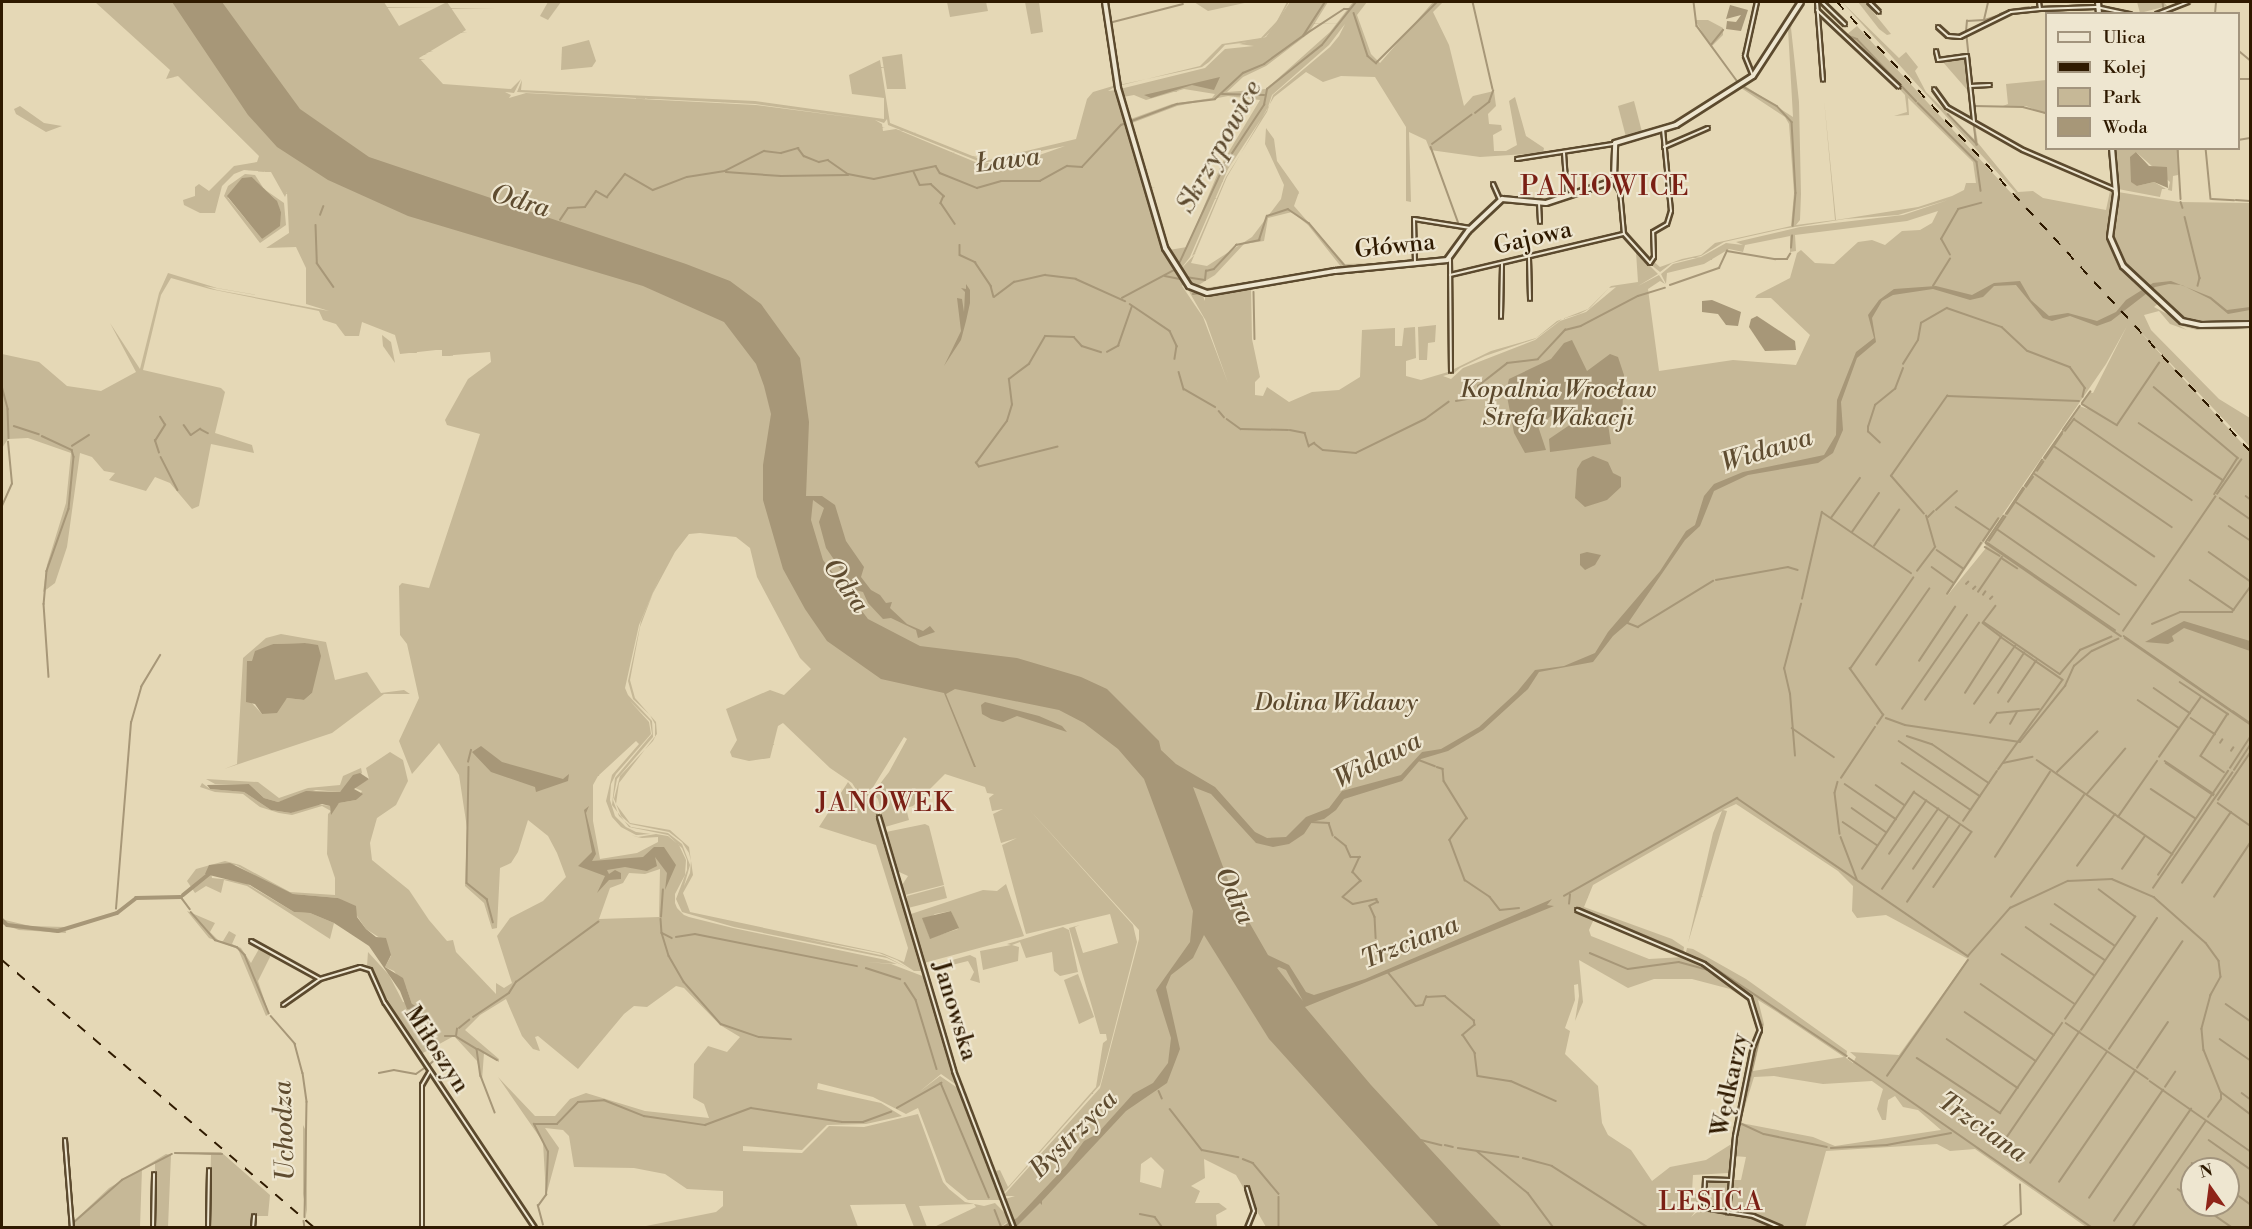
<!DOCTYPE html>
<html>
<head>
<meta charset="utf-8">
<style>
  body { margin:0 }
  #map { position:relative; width:2252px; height:1229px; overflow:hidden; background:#e5d8b6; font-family:"Libre Bodoni",serif }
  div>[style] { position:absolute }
  .green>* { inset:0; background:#c6b897 }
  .water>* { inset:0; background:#a79778 }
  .stream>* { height:1.5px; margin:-0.75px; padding:0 0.75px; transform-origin:0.75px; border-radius:0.75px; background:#a79778 }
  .river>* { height:4px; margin:-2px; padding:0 2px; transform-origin:2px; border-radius:2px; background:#a79778 }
  .roads { filter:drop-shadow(2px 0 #5c4a2e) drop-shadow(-2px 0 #5c4a2e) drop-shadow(0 2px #5c4a2e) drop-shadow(0 -2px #5c4a2e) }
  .minor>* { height:2px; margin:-1px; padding:0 1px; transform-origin:1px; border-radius:1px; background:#eee6d0 }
  .tertiary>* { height:4px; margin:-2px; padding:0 2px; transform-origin:2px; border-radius:2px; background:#eee6d0 }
  .secondary>* { height:4px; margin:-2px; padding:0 2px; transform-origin:2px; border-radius:2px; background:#eee6d0 }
  .rail>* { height:1.5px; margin-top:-0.75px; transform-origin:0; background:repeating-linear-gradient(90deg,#2f1a00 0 10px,transparent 0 20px) }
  span { translate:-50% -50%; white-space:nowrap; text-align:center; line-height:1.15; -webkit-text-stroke:4.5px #eee6d0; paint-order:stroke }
  .street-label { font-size:24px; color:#2f1a00 }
  .park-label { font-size:24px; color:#5c492d; font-style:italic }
  .water-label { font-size:26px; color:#5f4c30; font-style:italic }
  .neighbourhood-label { font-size:26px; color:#7a1f14; letter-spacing:1.5px }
  .quarter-label { font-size:27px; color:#7a1f14; letter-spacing:1.5px }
  .frame { position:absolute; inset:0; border:3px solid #2f1a00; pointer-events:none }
  .legend { position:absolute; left:2045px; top:12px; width:195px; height:138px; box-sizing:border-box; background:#eee6d0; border:2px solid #a2947d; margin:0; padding:8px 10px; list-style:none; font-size:18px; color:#2f1a00 }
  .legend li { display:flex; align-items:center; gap:12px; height:30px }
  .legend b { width:30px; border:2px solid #a2947d }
  .north { position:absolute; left:2180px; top:1157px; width:60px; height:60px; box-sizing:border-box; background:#eee6d0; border:2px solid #a2947d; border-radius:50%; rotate:346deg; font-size:16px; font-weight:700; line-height:24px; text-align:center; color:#2f1a00 }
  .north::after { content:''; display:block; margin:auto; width:21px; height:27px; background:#8f2418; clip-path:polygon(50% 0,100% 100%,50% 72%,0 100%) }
</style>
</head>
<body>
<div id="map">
  <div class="green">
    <i style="clip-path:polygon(evenodd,95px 2px,384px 2px,399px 26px,447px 2px,466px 30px,419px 58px,443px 84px,511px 89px,521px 79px,514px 93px,505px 92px,511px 95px,509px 98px,526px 93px,756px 105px,864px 119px,755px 104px,517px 92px,522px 80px,521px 90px,755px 101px,884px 119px,884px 98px,852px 94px,849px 75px,880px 60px,890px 123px,985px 161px,1076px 139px,1087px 99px,1093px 92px,1113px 86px,1109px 55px,1116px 86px,1108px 91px,1117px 90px,1135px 149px,1128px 120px,1172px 104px,1212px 98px,1215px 94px,1184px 89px,1146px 100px,1134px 95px,1123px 97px,1127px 116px,1120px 89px,1205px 68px,1225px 49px,1254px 46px,1239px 44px,1266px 37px,1290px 2px,1328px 2px,1308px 34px,1266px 66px,1243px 77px,1227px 92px,1266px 89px,1330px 32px,1353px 2px,1367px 2px,1357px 15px,1371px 54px,1380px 63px,1433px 2px,1443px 2px,1433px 12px,1449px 45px,1464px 106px,1473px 96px,1494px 91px,1496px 106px,1488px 114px,1489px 124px,1501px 125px,1502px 130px,1493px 135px,1494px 151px,1506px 151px,1517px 145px,1509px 101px,1515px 97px,1526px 136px,1544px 148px,1543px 153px,1480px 157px,1430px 150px,1426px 140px,1409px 132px,1411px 202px,1406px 201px,1406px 127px,1375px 77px,1341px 76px,1323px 82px,1306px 72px,1274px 97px,1227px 177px,1191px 263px,1207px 266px,1252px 237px,1281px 199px,1284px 185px,1265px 144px,1266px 128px,1274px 139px,1277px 161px,1299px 192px,1294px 206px,1345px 264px,1414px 262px,1207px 292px,1192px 288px,1176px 271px,1185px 282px,1182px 286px,1203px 317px,1228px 383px,1206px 321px,1187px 288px,1202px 294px,1205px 301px,1205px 296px,1251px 288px,1252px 339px,1260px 377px,1255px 382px,1255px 395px,1263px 396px,1267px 387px,1289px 402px,1312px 392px,1339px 390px,1360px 377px,1362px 330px,1395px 328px,1395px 346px,1402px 346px,1404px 328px,1415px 327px,1416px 358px,1406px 361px,1406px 376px,1421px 380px,1448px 372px,1450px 334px,1450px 374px,1443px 376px,1451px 379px,1463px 368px,1535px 340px,1560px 321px,1586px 312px,1616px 287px,1609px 288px,1590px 308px,1585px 311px,1579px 314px,1562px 319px,1535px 339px,1485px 356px,1460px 368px,1453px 374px,1451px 314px,1454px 369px,1491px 351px,1536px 338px,1557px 321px,1588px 309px,1611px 286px,1638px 282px,1636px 252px,1658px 274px,1638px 286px,1659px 275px,1665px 284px,1660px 281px,1648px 289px,1659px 371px,1733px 360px,1796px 365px,1810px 335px,1771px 298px,1755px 298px,1757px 295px,1790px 278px,1797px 253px,1801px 250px,1815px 263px,1834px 264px,1858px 242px,1872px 240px,1885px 245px,1902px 231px,1920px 230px,1932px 223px,1938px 211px,1907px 221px,1795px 235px,1796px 251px,1790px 252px,1790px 236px,1745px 245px,1743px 252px,1729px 249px,1704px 264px,1667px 273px,1666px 284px,1661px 274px,1673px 264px,1701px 257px,1726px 243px,1743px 245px,1736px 242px,1800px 227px,1903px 215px,1948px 200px,1898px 215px,1845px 219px,1782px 229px,1724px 242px,1701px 256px,1672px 263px,1660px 272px,1650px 264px,1653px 261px,1660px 267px,1682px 259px,1701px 255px,1715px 243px,1791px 226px,1794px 193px,1789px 124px,1785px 117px,1741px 88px,1745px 86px,1793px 117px,1788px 29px,1784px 32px,1795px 14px,1791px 28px,1799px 102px,1801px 194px,1800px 220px,1796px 225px,1835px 220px,1824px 99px,1836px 220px,1918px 207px,1952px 196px,1964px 190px,1966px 183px,1976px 183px,1973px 162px,1908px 98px,1909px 115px,1894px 116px,1907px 112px,1905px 95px,1854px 40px,1845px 36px,1857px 26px,2012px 194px,2016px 193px,1842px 2px,1899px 58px,1906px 52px,1918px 67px,1915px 71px,1926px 92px,1974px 139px,1975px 124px,1978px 143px,2018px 192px,2033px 191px,2043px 198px,2106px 210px,2110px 191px,2112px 196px,2118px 192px,2179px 202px,2250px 203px,2250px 323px,2194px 323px,2182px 319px,2160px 302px,2154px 307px,2188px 325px,2250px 329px,2197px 330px,2178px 325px,2187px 330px,2170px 324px,2159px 311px,2144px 315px,2151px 330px,2219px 399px,2250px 418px,2250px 447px,2135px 326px,2250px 452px,2250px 1227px,2086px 1227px,1975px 1149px,1950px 1151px,1937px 1144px,1826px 1151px,1805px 1228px,1266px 1227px,1236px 1175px,1204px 1159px,1205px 1178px,1191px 1186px,1200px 1191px,1195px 1203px,1219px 1203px,1227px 1209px,1216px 1215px,1217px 1227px,1012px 1228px,1006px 1223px,1001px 1227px,934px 1227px,976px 1207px,974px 1204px,919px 1206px,927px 1227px,914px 1227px,905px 1204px,850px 1205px,858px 1227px,641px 1227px,716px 1212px,723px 1206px,723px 1191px,687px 1189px,665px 1174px,634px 1168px,574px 1167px,569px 1136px,563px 1130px,545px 1128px,559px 1148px,546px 1196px,543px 1142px,498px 1077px,535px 1116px,555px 1116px,570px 1099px,586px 1093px,645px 1111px,709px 1118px,704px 1104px,693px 1098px,694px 1064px,708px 1046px,727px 1052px,740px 1037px,720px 1025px,684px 988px,676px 986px,647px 1007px,634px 1006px,624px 1014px,578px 1069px,538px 1036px,535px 1037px,540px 1051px,533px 1049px,522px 1036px,506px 999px,480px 1015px,465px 1030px,499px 1059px,499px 1062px,484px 1053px,482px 1080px,477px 1061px,454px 1036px,421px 1054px,367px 966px,368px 952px,389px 975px,403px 1002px,412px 1004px,406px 987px,394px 971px,385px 967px,391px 956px,380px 938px,366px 929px,350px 906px,338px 898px,293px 894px,280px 890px,236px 865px,210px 867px,212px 878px,242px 881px,294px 912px,310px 913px,334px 923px,330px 939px,247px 886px,224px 880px,221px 893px,206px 886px,195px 893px,187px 881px,196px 869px,225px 861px,240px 865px,290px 892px,335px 895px,335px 878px,327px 854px,328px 814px,339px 803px,356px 800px,362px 791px,353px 787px,369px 779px,366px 768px,390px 752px,403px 760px,408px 781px,396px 805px,377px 818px,370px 843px,372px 860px,409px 890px,429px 920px,447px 941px,453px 940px,456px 952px,496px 994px,496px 983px,504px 988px,512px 983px,497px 936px,510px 918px,543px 901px,566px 877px,557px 853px,548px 836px,528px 820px,518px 852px,511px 863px,500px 868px,497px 928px,492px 929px,484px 903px,465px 886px,467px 828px,459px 775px,439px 743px,412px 774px,399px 741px,419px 698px,407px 644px,400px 635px,399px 586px,402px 583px,429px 588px,480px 434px,447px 425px,445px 420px,468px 379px,491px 362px,490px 352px,442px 356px,442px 350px,436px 350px,400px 354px,395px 335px,362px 322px,359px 336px,345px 336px,336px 324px,323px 320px,319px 311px,210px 289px,171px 278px,161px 295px,143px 370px,221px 388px,225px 392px,215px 433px,252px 445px,254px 453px,211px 444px,199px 506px,192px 509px,170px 483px,155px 477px,146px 491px,109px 480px,115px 473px,104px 471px,92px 457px,80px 453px,67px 547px,55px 583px,43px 592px,47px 565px,66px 503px,71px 453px,28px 438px,8px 439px,2px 448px,2px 354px,39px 362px,67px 386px,101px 391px,136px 372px,110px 323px,140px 369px,159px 293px,168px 273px,217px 288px,303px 303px,204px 286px,217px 290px,329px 311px,306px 304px,306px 268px,296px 247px,266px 248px,289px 233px,287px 192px,285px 197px,271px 172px,244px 170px,234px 174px,222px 186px,215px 213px,200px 213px,184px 205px,183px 200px,195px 196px,195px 187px,199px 184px,209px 191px,234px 166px,257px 162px,259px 156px,178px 76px,166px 79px,170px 70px,95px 2px,1345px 24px,1339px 36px,1330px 47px,1273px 95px,1267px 112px,1226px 177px,1192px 256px,1196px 253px,1180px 270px,1190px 257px,1228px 169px,1267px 110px,1272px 95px,1329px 45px,1345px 24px,95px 2px,1228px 96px,1260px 100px,1222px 163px,1187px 247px,1169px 250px,1132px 123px,1177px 106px,1228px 96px,95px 2px,887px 119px,888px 125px,983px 163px,1065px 146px,1031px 158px,980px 164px,896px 129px,883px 131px,882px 124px,875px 120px,884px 123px,887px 119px,95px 2px,1292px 212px,1308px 225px,1342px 268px,1198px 289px,1197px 286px,1215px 275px,1244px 244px,1264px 241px,1268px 218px,1292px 212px,95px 2px,2127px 326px,2093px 393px,2089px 392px,2081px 404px,2088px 409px,2079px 406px,1985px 542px,1986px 548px,1946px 597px,2106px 364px,2127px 326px,95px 2px,700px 533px,736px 537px,750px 548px,757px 577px,800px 658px,811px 669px,784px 695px,770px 690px,726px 709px,737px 740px,730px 752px,732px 757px,749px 761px,770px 758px,778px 726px,783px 723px,830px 768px,852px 783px,859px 794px,867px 797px,904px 737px,907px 739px,889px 772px,873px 793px,878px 799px,885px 827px,909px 820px,906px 808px,913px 806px,945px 774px,985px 787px,987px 793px,994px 794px,989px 798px,992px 811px,1003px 809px,993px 814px,1001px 843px,1017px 838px,1002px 845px,1026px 934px,1110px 914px,1118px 943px,1083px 953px,1075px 927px,1080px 925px,1069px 928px,1100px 1034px,1106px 1034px,1107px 1040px,1103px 1043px,1096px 1087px,1008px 1187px,1000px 1170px,995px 1171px,1002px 1195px,1100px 1085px,1137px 942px,1133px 925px,1027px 807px,1139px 930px,1139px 939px,1100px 1088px,1003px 1196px,1015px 1196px,1005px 1199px,1005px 1213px,995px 1203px,984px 1206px,965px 1202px,949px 1189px,943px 1182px,918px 1114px,864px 1127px,829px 1126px,802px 1153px,743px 1151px,743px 1146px,802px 1150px,827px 1125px,866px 1124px,902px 1116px,881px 1103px,817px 1089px,818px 1083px,873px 1097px,906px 1114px,918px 1108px,946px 1182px,968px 1200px,1000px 1200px,959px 1089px,940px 1076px,919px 1092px,941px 1074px,958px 1086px,925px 977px,891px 964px,866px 962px,897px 964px,886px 960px,733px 928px,689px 917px,684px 915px,677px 908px,675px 903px,675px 894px,685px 875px,686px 860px,679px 845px,668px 836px,656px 834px,638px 837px,631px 835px,637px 837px,642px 838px,658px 837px,658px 842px,637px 853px,600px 859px,593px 821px,593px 785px,598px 776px,636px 741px,639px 744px,612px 775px,606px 801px,612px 817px,621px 827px,636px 835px,651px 834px,636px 832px,626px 827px,615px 816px,610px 800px,611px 784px,616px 774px,651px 734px,649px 722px,630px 701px,650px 721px,652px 734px,615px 778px,612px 805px,629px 827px,668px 835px,682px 848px,687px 860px,687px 870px,676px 899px,682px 912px,734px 927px,887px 958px,908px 968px,885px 956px,801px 938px,879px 953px,897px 960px,914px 971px,923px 971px,872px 795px,865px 799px,858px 795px,848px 782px,819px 827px,876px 845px,908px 948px,904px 962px,882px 953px,690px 912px,683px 893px,693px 875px,689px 847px,670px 830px,630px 823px,616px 804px,619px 783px,657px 734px,656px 722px,635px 698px,630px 680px,640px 627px,653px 593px,675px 552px,689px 534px,700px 533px,95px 2px,663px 569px,641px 621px,628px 681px,633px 699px,650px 715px,655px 724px,655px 737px,653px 741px,620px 776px,614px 799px,621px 816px,630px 824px,669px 832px,682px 842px,689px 853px,691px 861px,690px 873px,684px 886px,690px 865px,682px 844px,668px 833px,631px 827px,619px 816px,613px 800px,617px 779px,653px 737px,652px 721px,628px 695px,625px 688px,639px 625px,663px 569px,95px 2px,1736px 804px,1838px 871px,1853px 886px,1852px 911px,1857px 918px,1886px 915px,1968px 959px,1899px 1055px,1850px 1052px,1856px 1057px,1853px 1063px,1846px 1058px,1847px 1051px,1746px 979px,1693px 949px,1687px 948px,1685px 956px,1636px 936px,1684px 957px,1649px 959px,1591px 936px,1589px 930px,1594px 919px,1683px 954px,1684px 947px,1672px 939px,1584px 907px,1593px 885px,1722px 811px,1713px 833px,1688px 943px,1727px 811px,1723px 810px,1736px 804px,95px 2px,660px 869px,659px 917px,599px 919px,610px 888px,623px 883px,629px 873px,645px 874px,660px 869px,95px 2px,1579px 960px,1628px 988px,1654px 979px,1692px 979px,1730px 989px,1749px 1001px,1761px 1025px,1743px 1113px,1754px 1077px,1774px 1076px,1823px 1084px,1872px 1081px,1883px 1089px,1877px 1109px,1882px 1120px,1886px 1120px,1888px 1100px,1895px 1096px,1903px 1107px,1918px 1110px,1941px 1130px,1835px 1146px,1813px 1137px,1741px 1123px,1734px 1156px,1746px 1157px,1741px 1180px,1732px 1180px,1728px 1210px,1735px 1215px,1702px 1208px,1691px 1217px,1702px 1203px,1702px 1197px,1692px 1192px,1693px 1175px,1729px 1173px,1733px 1143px,1706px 1160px,1670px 1167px,1652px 1181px,1631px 1150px,1608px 1135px,1602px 1123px,1598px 1086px,1565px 1054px,1570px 1031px,1565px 1028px,1575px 1000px,1574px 985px,1578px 984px,1579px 996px,1575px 1021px,1583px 1002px,1579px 960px,95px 2px,1758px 1000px,1777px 1012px,1844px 1057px,1753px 1071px,1764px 1024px,1758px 1000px,95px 2px,1151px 1157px,1164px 1170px,1161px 1188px,1140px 1182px,1141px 1164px,1151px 1157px,95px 2px,2192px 1169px,2228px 1169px,2228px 1205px,2192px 1205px,2192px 1169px)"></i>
    <i style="clip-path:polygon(548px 2px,561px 2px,548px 20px,540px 16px)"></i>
    <i style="clip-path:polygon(947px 2px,986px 2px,988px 11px,950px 17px)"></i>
    <i style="clip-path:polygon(1025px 2px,1039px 2px,1043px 32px,1031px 34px)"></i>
    <i style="clip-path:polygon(1194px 2px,1249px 2px,1208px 11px)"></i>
    <i style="clip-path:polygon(1287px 2px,1289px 2px,1276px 25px,1266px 36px,1258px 41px,1225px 45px,1209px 62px,1202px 67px,1119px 85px,1108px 11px,1122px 85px,1200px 66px,1222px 44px,1261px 38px,1277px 21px)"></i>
    <i style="clip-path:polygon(1858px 2px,1865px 2px,1891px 34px,1887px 35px,1879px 29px)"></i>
    <i style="clip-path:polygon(2137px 2px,2164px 2px,2167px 6px,2140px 13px)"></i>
    <i style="clip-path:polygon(1695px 20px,1708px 20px,1723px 28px,1723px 35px,1711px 47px)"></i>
    <i style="clip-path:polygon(589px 40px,596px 61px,592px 67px,561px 70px,562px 47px)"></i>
    <i style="clip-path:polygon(902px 54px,906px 89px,887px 89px,882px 57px)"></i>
    <i style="clip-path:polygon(1964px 57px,1965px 58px,1969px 92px,1942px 61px)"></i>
    <i style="clip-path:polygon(2046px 80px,2046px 127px,2045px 114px,2026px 106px,2003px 106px,2008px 104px,2006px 84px)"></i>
    <i style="clip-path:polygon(1634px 101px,1642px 132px,1626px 137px,1618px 106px)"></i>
    <i style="clip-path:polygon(20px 106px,44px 123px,62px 126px,46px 132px,16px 114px,14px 109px)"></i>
    <i style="clip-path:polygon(2113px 149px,2179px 149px,2178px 175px,2173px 176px,2172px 191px,2168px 190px,2170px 182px,2136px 152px,2137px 186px,2154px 182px,2166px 189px,2162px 189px,2160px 197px,2118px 189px)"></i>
    <i style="clip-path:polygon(evenodd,245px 174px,255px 175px,264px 189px,284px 203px,286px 225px,260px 243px,224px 196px,228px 186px,245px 174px,252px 177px,275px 199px,281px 212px,262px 239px,228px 198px,237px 185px,252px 177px)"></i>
    <i style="clip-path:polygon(1436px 325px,1435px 342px,1428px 343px,1427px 360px,1419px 360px,1418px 327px)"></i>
    <i style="clip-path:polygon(382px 335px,391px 342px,395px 363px,383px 346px)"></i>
    <i style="clip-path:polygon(evenodd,281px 634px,326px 642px,335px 680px,367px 672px,381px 693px,404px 690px,410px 694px,384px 694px,332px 733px,224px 769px,237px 764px,243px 658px,266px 638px,281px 634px,305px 643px,313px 646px,312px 693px,304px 700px,287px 698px,276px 710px,262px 714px,250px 701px,256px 654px,273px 644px,305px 643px)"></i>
    <i style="clip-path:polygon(361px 768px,362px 773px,340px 792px,316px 790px,278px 802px,264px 798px,249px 784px,215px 784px,206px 779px,258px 782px,279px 798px,308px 788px,340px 785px,343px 776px)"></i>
    <i style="clip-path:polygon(202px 783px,210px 789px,244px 792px,271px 810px,291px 813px,316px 804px,330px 806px,331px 811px,322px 806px,292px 815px,279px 813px,260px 807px,243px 794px,215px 792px,200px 787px)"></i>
    <i style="clip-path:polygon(925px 824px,929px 826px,944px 885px,905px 895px,902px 885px,908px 876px,897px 871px,886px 832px)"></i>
    <i style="clip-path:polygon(evenodd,1006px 884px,1024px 936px,924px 963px,911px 914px,983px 890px,997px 891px,1006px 884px,951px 911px,958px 929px,930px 938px,924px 922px,935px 914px,951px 911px)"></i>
    <i style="clip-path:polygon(944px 886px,947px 898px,908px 908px,907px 896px)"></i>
    <i style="clip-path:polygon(187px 911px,215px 923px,210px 932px,219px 941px,223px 941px,229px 931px,236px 935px,232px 944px,241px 948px,251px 963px,260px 947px,272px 953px,258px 981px,269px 1014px,266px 1016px,238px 949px,209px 938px)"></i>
    <i style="clip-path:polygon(5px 920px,30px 926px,65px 927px,66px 933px,19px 930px,2px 924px)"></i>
    <i style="clip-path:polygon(1063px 927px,1069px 930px,1078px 972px,1060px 976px,1054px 971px,1052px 952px,1026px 958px,1020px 942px,1012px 945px,1019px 947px,1018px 961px,983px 970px,980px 951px,1011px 945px,1007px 944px)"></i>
    <i style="clip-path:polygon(970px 955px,976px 958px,980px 983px,970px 980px,974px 972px,968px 961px,940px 968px,938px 964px)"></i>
    <i style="clip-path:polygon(1078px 974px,1094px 1017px,1079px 1024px,1064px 980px)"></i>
    <i style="clip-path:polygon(303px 1125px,307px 1133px,307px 1215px,303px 1194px)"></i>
    <i style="clip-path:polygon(174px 1152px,221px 1152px,270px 1195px,268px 1216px,253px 1216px,252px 1227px,209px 1227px,211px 1155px)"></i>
    <i style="clip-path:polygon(166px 1154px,171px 1155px,168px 1227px,155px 1227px,155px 1162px,142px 1169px,140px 1227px,74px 1227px,73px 1222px,109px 1188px)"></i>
    <i style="clip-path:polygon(1706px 1180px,1729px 1181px,1725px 1212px,1705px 1208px,1703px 1197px,1706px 1192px,1709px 1196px,1709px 1190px,1705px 1188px)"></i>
  </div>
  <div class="water">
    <i style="clip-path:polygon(evenodd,172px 2px,222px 2px,300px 109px,369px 157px,686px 264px,730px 281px,761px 304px,800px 358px,809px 422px,806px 496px,822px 496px,835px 505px,846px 541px,864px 567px,861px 577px,871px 590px,880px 595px,886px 603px,892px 602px,890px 608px,907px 624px,923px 631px,930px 626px,935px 632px,918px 638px,916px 630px,891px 618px,883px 619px,868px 603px,863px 592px,855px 590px,826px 548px,819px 522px,824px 508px,813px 500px,811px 520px,823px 560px,868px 619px,920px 646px,1017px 658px,1081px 677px,1107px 689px,1159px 741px,1161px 750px,1176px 764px,1215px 787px,1255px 832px,1267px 838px,1286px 837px,1306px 817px,1329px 808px,1342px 791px,1401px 775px,1422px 752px,1441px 749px,1479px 727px,1517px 692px,1535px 670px,1564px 666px,1595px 653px,1608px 632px,1660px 571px,1686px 531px,1695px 525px,1704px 496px,1714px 484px,1743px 472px,1824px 455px,1836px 435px,1837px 400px,1856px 352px,1874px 338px,1868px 315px,1879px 300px,1894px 289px,1936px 286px,1972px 295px,1994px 283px,2020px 281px,2031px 300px,2049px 316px,2068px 313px,2097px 321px,2116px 312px,2126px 300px,2153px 283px,2171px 281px,2211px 297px,2227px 310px,2250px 307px,2250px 310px,2228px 314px,2210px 299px,2182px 285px,2169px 284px,2155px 287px,2111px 321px,2097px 326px,2070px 316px,2052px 321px,2043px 318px,2016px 285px,1994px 286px,1983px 297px,1970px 300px,1933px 289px,1893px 295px,1882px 301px,1872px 318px,1876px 342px,1857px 358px,1841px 402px,1843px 430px,1833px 453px,1818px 463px,1748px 475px,1714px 491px,1700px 526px,1685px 540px,1628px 623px,1613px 636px,1593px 662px,1539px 672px,1528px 689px,1483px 730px,1448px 751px,1421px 759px,1402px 781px,1344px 799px,1336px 810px,1324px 819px,1312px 822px,1304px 834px,1289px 844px,1273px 847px,1256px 843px,1211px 794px,1193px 787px,1234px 896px,1268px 955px,1289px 965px,1306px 992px,1314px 995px,1365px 979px,1552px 899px,1547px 905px,1554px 906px,1305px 1007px,1371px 1085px,1502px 1227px,1439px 1227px,1269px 1039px,1204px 935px,1193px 958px,1171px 975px,1166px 987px,1180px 1049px,1167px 1083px,1126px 1111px,1042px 1201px,1042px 1205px,1040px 1203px,1016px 1227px,1001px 1227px,1017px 1218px,1066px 1166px,1084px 1141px,1097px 1134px,1133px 1094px,1153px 1083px,1168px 1063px,1171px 1038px,1156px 990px,1190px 942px,1193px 911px,1144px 779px,1118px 749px,1084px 723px,1059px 710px,955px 689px,946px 694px,976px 767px,974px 767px,944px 693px,881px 679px,827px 641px,805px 609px,783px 569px,763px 500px,763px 465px,771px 414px,764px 386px,756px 364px,724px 322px,643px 286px,408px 216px,328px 180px,277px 147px,248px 115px,172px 2px,1279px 967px,1286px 970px,1303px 1001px,1277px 968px,1279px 967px)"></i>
    <i style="clip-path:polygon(1730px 5px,1748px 10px,1741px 31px,1726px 29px,1727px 21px,1736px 22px,1741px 15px,1726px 19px)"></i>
    <i style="clip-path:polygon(1220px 77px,1214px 90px,1192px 85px,1151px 98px,1144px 95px)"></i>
    <i style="clip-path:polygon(2136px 152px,2149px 166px,2167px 167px,2168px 188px,2154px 182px,2137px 186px,2131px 182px,2130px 157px)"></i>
    <i style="clip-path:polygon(252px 177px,277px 201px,281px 212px,280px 226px,262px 239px,227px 196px,242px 178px)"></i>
    <i style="clip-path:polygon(966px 284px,970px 290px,970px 303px,966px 321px,961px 340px,944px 366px,961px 331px,957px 298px,962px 299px,964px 312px,965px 292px,961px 288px,966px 289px)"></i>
    <i style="clip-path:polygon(1712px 300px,1741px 312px,1738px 326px,1726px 325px,1718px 314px,1702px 312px,1702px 301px)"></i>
    <i style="clip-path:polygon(1757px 316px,1795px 341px,1796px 350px,1765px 351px,1749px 327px,1751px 319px)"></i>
    <i style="clip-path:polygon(1572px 340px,1587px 371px,1610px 354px,1618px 357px,1624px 375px,1622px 417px,1608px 424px,1611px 444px,1550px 452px,1549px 439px,1577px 420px,1563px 407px,1538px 426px,1546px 450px,1525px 453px,1514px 433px,1506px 391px,1509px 379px,1551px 359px,1564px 343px)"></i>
    <i style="clip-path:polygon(1593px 456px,1608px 462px,1613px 473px,1621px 477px,1621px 487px,1607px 500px,1585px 507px,1575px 498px,1577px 469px,1582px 461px)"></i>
    <i style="clip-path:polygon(1587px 552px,1601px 555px,1595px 565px,1585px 570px,1580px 565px,1580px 554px)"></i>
    <i style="clip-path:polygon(2184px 621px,2250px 641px,2250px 651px,2184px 628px,2172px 636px,2174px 641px,2168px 644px,2145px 642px)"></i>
    <i style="clip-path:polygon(305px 643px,318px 645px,321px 656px,312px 693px,304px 700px,287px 698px,277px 713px,262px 714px,255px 704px,246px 702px,247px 661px,252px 661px,255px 651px,273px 644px)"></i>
    <i style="clip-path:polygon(985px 702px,1039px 716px,1062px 726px,1067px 732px,1017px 716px,1003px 722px,991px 719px,982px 714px,981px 705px)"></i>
    <i style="clip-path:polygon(481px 746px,502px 762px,563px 779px,569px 774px,568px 781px,536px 792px,535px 787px,491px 772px,472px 752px)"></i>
    <i style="clip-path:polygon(360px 773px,369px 779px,354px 789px,363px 794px,356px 800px,339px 803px,331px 815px,330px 806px,322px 804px,291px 813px,271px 810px,244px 792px,210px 789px,207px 785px,249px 784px,264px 798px,278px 802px,306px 791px,340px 792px,353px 775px)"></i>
    <i style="clip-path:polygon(589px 806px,586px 813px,596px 854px,592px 861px,643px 857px,654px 847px,664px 847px,676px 865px,665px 890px,667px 873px,655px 857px,657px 866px,647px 871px,625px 867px,607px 870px,609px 874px,615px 870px,621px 873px,621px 879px,609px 880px,597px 893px,605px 876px,578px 866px,592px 852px,584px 810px)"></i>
    <i style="clip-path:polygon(230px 863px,293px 894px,338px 898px,356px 906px,357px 917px,366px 929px,376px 937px,386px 938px,391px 955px,385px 967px,403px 978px,412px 1004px,418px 1007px,415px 1012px,407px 1009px,400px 991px,369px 946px,334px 923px,310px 913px,294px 912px,250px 885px,205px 874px,209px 865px)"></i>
    <i style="clip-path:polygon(951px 911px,959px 928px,930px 939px,922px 918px)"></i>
  </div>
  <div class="stream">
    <i style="left:1473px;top:2px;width:89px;rotate:77.1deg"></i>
    <i style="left:1694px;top:2px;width:24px;rotate:83deg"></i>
    <i style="left:1697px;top:26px;width:69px;rotate:53.8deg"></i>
    <i style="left:2163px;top:2px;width:8px;rotate:83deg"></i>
    <i style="left:2032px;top:7px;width:4px"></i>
    <i style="left:2017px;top:9px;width:12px;rotate:-9deg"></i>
    <i style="left:1354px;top:13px;width:45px;rotate:72deg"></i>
    <i style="left:1368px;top:56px;width:11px;rotate:41deg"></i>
    <i style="left:1376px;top:63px;width:86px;rotate:-45deg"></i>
    <i style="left:2000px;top:14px;width:14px;rotate:-17deg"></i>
    <i style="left:2165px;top:14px;width:30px;rotate:-24deg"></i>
    <i style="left:2215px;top:14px;width:12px;rotate:-85deg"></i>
    <i style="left:1985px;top:20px;width:13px;rotate:-18deg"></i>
    <i style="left:1113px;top:22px;width:72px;rotate:-14.4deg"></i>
    <i style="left:1966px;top:32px;width:11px;rotate:-85deg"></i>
    <i style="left:1967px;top:21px;width:17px;rotate:-3deg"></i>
    <i style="left:1984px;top:20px;width:18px;rotate:-77deg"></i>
    <i style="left:1846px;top:35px;width:12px;rotate:20deg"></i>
    <i style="left:1857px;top:39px;width:86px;rotate:46.4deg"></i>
    <i style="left:1303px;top:36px;width:49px;rotate:-33.4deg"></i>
    <i style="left:1344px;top:9px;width:6px"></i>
    <i style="left:1967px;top:36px;width:20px;rotate:84deg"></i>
    <i style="left:1711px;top:45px;width:19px;rotate:-51deg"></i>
    <i style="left:2238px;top:50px;width:16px;rotate:40deg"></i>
    <i style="left:1969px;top:58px;width:10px;rotate:84deg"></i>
    <i style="left:1970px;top:70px;width:8px;rotate:83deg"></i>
    <i style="left:2238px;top:79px;width:12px"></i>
    <i style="left:1742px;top:86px;width:40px;rotate:29.7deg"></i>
    <i style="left:1777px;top:106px;width:22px;rotate:47deg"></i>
    <i style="left:1792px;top:122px;width:71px;rotate:86.8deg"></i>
    <i style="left:1796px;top:193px;width:33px;rotate:95deg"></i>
    <i style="left:1222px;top:94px;width:42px;rotate:1.4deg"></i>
    <i style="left:1918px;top:103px;width:83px;rotate:45deg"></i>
    <i style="left:1977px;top:162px;width:29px;rotate:82deg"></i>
    <i style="left:1974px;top:106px;width:49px;rotate:1.2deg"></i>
    <i style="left:2023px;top:107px;width:24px;rotate:15deg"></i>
    <i style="left:1475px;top:113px;width:18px;rotate:-38deg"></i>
    <i style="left:1489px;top:102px;width:12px;rotate:-70deg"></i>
    <i style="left:1948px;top:114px;width:42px;rotate:46deg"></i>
    <i style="left:1974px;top:124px;width:21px;rotate:82deg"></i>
    <i style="left:2238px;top:140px;width:12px;rotate:-9deg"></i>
    <i style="left:1432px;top:144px;width:49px;rotate:-36.6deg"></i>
    <i style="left:1431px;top:147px;width:82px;rotate:70deg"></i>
    <i style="left:2137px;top:148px;width:3px"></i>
    <i style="left:2178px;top:148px;width:51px;rotate:86.6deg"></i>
    <i style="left:2206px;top:148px;width:51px;rotate:84.4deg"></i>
    <i style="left:726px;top:172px;width:55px;rotate:4.2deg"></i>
    <i style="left:781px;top:176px;width:67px;rotate:-0.9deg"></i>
    <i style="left:914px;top:172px;width:14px;rotate:65deg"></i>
    <i style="left:920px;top:185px;width:11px;rotate:-5deg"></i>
    <i style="left:931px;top:184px;width:18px;rotate:43deg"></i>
    <i style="left:944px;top:196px;width:8px;rotate:113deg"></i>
    <i style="left:941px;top:203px;width:25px;rotate:56deg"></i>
    <i style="left:2212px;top:199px;width:22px;rotate:3deg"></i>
    <i style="left:2236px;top:200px;width:14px;rotate:4deg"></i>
    <i style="left:2181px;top:202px;width:6px;rotate:72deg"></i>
    <i style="left:320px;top:215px;width:9px;rotate:-69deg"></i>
    <i style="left:2185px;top:217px;width:63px;rotate:76.2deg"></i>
    <i style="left:2200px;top:278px;width:8px;rotate:104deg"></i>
    <i style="left:560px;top:220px;width:14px;rotate:-56deg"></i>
    <i style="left:568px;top:208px;width:17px;rotate:-3deg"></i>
    <i style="left:585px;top:207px;width:19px;rotate:-55deg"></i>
    <i style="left:596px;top:191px;width:13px;rotate:29deg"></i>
    <i style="left:607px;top:197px;width:29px;rotate:-52deg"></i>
    <i style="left:625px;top:174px;width:32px;rotate:30deg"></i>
    <i style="left:653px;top:190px;width:36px;rotate:-21deg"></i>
    <i style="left:687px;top:177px;width:38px;rotate:-9deg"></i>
    <i style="left:725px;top:171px;width:44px;rotate:-27.1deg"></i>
    <i style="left:764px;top:151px;width:17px;rotate:7deg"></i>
    <i style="left:781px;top:153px;width:18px;rotate:-16deg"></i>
    <i style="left:798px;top:148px;width:10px;rotate:53deg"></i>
    <i style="left:804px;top:156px;width:16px;rotate:22deg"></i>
    <i style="left:819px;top:162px;width:9px;rotate:-13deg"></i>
    <i style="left:828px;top:160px;width:24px;rotate:35deg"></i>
    <i style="left:848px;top:174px;width:26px;rotate:11deg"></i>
    <i style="left:874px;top:179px;width:63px;rotate:-11.8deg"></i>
    <i style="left:936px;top:166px;width:8px;rotate:60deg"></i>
    <i style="left:940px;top:173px;width:40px;rotate:22deg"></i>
    <i style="left:977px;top:188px;width:25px;rotate:-16deg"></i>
    <i style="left:1001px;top:181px;width:39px"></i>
    <i style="left:1040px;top:181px;width:31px;rotate:-29deg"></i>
    <i style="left:1067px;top:166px;width:15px;rotate:4deg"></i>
    <i style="left:1082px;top:167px;width:57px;rotate:-47.1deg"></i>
    <i style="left:1121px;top:125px;width:60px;rotate:-20.6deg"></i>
    <i style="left:1177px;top:104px;width:38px;rotate:-7deg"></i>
    <i style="left:1215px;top:99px;width:38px;rotate:-43deg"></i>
    <i style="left:1243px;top:73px;width:23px;rotate:-23deg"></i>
    <i style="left:1264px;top:64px;width:48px;rotate:-35.7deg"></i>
    <i style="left:1303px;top:36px;width:40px;rotate:-57.1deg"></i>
    <i style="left:316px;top:225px;width:38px;rotate:88deg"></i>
    <i style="left:960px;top:245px;width:10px;rotate:90deg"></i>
    <i style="left:960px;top:255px;width:17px;rotate:25deg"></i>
    <i style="left:975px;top:262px;width:29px;rotate:56deg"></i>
    <i style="left:991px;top:286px;width:11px;rotate:75deg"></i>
    <i style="left:994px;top:297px;width:25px;rotate:-37deg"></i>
    <i style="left:1014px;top:282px;width:32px;rotate:-13deg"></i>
    <i style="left:1045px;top:275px;width:31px;rotate:7deg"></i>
    <i style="left:1076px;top:279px;width:54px;rotate:24.2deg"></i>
    <i style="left:1791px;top:248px;width:12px;rotate:-85deg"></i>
    <i style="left:1950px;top:255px;width:18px;rotate:-119deg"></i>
    <i style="left:1941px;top:239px;width:34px;rotate:-60deg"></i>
    <i style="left:1958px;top:209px;width:24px;rotate:-15deg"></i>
    <i style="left:317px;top:263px;width:29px;rotate:55deg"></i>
    <i style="left:1178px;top:266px;width:112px;rotate:-65.3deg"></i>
    <i style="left:1225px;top:164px;width:71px;rotate:-56.5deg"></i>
    <i style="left:1264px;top:105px;width:16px;rotate:-79deg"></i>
    <i style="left:1267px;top:89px;width:70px;rotate:-38.7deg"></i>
    <i style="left:1322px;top:45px;width:55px;rotate:-51.7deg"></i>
    <i style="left:1165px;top:276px;width:16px;rotate:11deg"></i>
    <i style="left:1186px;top:277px;width:19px;rotate:9deg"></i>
    <i style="left:1205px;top:280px;width:9px;rotate:-84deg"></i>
    <i style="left:1206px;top:271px;width:8px;rotate:-14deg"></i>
    <i style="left:1214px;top:269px;width:33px;rotate:-47deg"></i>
    <i style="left:1236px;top:245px;width:24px;rotate:-12deg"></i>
    <i style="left:1259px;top:240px;width:25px;rotate:-72deg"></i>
    <i style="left:1267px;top:216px;width:22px;rotate:-18deg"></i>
    <i style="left:1288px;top:209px;width:25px;rotate:34deg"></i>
    <i style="left:1309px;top:223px;width:57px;rotate:49.9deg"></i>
    <i style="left:1346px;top:267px;width:67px;rotate:-6deg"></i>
    <i style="left:1670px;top:285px;width:52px;rotate:-19.1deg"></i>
    <i style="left:1719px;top:268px;width:19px;rotate:-65deg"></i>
    <i style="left:1727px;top:251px;width:49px;rotate:9.5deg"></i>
    <i style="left:1775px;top:259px;width:12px"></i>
    <i style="left:1787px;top:259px;width:6px;rotate:-59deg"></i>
    <i style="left:1933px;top:286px;width:32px;rotate:-58deg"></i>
    <i style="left:1254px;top:292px;width:47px;rotate:88.8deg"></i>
    <i style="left:1193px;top:294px;width:45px;rotate:-6.3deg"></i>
    <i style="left:1122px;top:298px;width:59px;rotate:-28.3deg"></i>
    <i style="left:1130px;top:304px;width:48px;rotate:34deg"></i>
    <i style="left:1170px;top:331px;width:17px;rotate:65deg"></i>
    <i style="left:1177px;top:346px;width:13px;rotate:99deg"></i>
    <i style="left:1107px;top:352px;width:13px;rotate:-29deg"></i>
    <i style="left:1118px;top:346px;width:42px;rotate:-70.7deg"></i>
    <i style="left:1903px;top:364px;width:28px;rotate:-58deg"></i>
    <i style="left:1918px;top:340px;width:17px;rotate:-80deg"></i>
    <i style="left:1921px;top:323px;width:30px;rotate:-30deg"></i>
    <i style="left:1947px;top:308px;width:58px;rotate:19.1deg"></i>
    <i style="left:2002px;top:327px;width:35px;rotate:43deg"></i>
    <i style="left:2028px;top:351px;width:45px;rotate:20.9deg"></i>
    <i style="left:2070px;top:367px;width:26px;rotate:54deg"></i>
    <i style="left:2085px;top:388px;width:9px;rotate:103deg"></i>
    <i style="left:1179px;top:372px;width:18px;rotate:74deg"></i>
    <i style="left:1184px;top:389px;width:36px;rotate:30deg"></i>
    <i style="left:2px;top:386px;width:24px;rotate:75deg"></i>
    <i style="left:8px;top:409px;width:29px;rotate:88deg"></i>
    <i style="left:2154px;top:387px;width:110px;rotate:40.2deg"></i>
    <i style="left:2238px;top:458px;width:43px;rotate:122.6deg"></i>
    <i style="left:1456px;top:401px;width:22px;rotate:-10deg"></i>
    <i style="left:1478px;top:397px;width:11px;rotate:-90deg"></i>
    <i style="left:1478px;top:386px;width:37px;rotate:-38deg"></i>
    <i style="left:1507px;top:363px;width:31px;rotate:-7deg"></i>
    <i style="left:1538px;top:359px;width:40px;rotate:-47deg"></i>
    <i style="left:1565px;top:330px;width:16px;rotate:-14deg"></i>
    <i style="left:1581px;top:326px;width:64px;rotate:-27.8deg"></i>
    <i style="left:1638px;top:296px;width:28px;rotate:-17deg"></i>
    <i style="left:2082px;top:403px;width:14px;rotate:-54deg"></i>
    <i style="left:2082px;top:404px;width:41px;rotate:31deg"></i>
    <i style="left:2117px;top:425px;width:75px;rotate:-55.9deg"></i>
    <i style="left:1219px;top:411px;width:8px;rotate:50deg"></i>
    <i style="left:1227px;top:419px;width:17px;rotate:36deg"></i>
    <i style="left:1241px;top:429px;width:47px;rotate:1.2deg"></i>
    <i style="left:2139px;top:423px;width:102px;rotate:34.2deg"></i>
    <i style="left:184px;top:425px;width:12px;rotate:55deg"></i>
    <i style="left:191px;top:435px;width:11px;rotate:-34deg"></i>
    <i style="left:200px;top:429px;width:9px;rotate:27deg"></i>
    <i style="left:14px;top:426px;width:26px;rotate:18deg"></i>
    <i style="left:1290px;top:430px;width:15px;rotate:11deg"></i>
    <i style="left:1305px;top:433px;width:14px;rotate:73deg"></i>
    <i style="left:1309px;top:446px;width:6px;rotate:-31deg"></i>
    <i style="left:1314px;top:443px;width:11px;rotate:38deg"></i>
    <i style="left:1323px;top:450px;width:33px;rotate:5deg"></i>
    <i style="left:1356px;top:453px;width:77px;rotate:-26.2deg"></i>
    <i style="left:1425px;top:419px;width:29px;rotate:-36deg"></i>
    <i style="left:2063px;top:430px;width:29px;rotate:-55deg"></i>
    <i style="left:2065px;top:431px;width:15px;rotate:-53deg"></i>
    <i style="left:2074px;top:419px;width:143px;rotate:34.5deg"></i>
    <i style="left:42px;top:436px;width:33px;rotate:25deg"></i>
    <i style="left:72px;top:450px;width:7px;rotate:74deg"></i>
    <i style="left:74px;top:457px;width:52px;rotate:95.5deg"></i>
    <i style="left:69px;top:509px;width:66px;rotate:109.5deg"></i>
    <i style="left:47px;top:571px;width:33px;rotate:95deg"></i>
    <i style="left:44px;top:604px;width:73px;rotate:86.1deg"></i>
    <i style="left:1880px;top:443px;width:16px;rotate:-137deg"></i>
    <i style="left:1868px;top:432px;width:5px;rotate:-90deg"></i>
    <i style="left:1868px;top:427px;width:23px;rotate:-72deg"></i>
    <i style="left:1875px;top:405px;width:26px;rotate:-39deg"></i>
    <i style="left:1895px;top:389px;width:22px;rotate:-69deg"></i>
    <i style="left:72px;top:446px;width:20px;rotate:-33deg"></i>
    <i style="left:2054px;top:446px;width:143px;rotate:34.5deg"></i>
    <i style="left:1058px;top:447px;width:81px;rotate:165.8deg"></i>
    <i style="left:979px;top:467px;width:5px;rotate:-127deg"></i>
    <i style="left:976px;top:463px;width:52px;rotate:-53.6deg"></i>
    <i style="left:1007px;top:421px;width:17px;rotate:-73deg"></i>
    <i style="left:1012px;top:405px;width:26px;rotate:-97deg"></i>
    <i style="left:1009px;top:379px;width:25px;rotate:-37deg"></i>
    <i style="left:1029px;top:364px;width:32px;rotate:-60deg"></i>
    <i style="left:1045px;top:336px;width:29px;rotate:2deg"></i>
    <i style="left:1074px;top:337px;width:12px;rotate:48deg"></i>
    <i style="left:1082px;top:346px;width:20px;rotate:18deg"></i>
    <i style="left:159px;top:453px;width:13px;rotate:-108deg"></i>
    <i style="left:155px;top:441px;width:19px;rotate:-58deg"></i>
    <i style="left:165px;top:425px;width:9px;rotate:-122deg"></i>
    <i style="left:161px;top:457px;width:37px;rotate:63deg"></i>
    <i style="left:2044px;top:458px;width:32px;rotate:-55deg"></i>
    <i style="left:2045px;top:459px;width:30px;rotate:-56deg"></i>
    <i style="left:2037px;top:471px;width:11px;rotate:-56deg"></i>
    <i style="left:2035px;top:474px;width:145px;rotate:34.6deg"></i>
    <i style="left:2025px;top:486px;width:31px;rotate:-57deg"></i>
    <i style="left:2026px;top:487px;width:12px;rotate:-55deg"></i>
    <i style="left:2217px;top:494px;width:42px;rotate:-54.8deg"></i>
    <i style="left:2246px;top:496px;width:5px;rotate:37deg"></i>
    <i style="left:2220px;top:498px;width:37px;rotate:35deg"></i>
    <i style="left:2016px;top:502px;width:146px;rotate:34.7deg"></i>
    <i style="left:2px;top:506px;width:24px;rotate:-66deg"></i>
    <i style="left:12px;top:484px;width:42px;rotate:-95.4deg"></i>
    <i style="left:1956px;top:507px;width:41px;rotate:34.1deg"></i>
    <i style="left:1936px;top:510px;width:28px;rotate:-42deg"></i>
    <i style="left:1924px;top:514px;width:50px;rotate:-131deg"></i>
    <i style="left:1891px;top:476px;width:98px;rotate:-55deg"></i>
    <i style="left:1947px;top:396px;width:132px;rotate:2.2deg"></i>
    <i style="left:2006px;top:514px;width:31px;rotate:-57deg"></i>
    <i style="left:2007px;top:514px;width:30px;rotate:-56deg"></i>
    <i style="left:2004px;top:516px;width:32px;rotate:124deg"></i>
    <i style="left:1986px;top:543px;width:164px;rotate:34.6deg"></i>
    <i style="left:1928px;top:517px;width:8px;rotate:-45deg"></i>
    <i style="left:1831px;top:518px;width:49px;rotate:-54.1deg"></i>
    <i style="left:2229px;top:526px;width:25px;rotate:34deg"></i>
    <i style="left:1997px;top:529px;width:149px;rotate:34.9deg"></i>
    <i style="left:1852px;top:532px;width:47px;rotate:-55.3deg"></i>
    <i style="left:1983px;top:541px;width:27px;rotate:-56deg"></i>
    <i style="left:1989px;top:541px;width:29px;rotate:-56deg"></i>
    <i style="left:1988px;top:543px;width:154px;rotate:34.4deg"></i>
    <i style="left:1874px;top:546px;width:44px;rotate:-55.2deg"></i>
    <i style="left:1985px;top:547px;width:17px;rotate:31deg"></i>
    <i style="left:1937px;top:550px;width:32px;rotate:35deg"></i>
    <i style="left:2209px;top:552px;width:50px;rotate:35.3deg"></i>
    <i style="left:2003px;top:559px;width:17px;rotate:33deg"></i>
    <i style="left:1932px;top:567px;width:26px;rotate:36deg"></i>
    <i style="left:1917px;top:571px;width:30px;rotate:-53deg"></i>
    <i style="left:1935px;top:547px;width:32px;rotate:-106deg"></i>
    <i style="left:1716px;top:580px;width:73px;rotate:-10.2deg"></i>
    <i style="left:1788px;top:567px;width:10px;rotate:17deg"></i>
    <i style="left:2190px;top:580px;width:53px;rotate:34.3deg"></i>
    <i style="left:1966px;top:584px;width:3px;rotate:-45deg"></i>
    <i style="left:1973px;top:589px;width:3px;rotate:-45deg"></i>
    <i style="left:1978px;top:592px;width:42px;rotate:-55.6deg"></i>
    <i style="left:1947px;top:594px;width:61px;rotate:-56.3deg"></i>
    <i style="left:1983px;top:595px;width:4px;rotate:-56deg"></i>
    <i style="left:1802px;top:599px;width:89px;rotate:-77.1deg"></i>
    <i style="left:1822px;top:512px;width:108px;rotate:34.4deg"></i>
    <i style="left:1990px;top:599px;width:3px;rotate:-45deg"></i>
    <i style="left:1996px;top:606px;width:21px;rotate:127deg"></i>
    <i style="left:1983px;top:623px;width:21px;rotate:37deg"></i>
    <i style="left:1984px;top:622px;width:92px;rotate:34.4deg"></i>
    <i style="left:2060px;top:674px;width:31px;rotate:-50deg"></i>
    <i style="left:2080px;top:650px;width:34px;rotate:-23deg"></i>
    <i style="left:1628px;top:623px;width:11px;rotate:22deg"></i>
    <i style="left:1638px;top:627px;width:88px;rotate:-31.5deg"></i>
    <i style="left:2152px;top:624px;width:30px;rotate:-23deg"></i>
    <i style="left:2180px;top:612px;width:52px"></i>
    <i style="left:2232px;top:612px;width:31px;rotate:-54deg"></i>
    <i style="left:2123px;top:631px;width:163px;rotate:-55.5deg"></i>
    <i style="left:2124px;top:636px;width:130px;rotate:34.7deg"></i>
    <i style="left:2125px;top:638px;width:152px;rotate:34.5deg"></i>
    <i style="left:1919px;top:661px;width:65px;rotate:-56.3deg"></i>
    <i style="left:1876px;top:665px;width:93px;rotate:-55.1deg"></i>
    <i style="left:2180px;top:682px;width:58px;rotate:33.7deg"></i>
    <i style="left:2228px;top:714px;width:50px;rotate:122.7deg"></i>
    <i style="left:2201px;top:756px;width:28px;rotate:35deg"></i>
    <i style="left:2154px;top:688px;width:44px;rotate:34.8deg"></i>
    <i style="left:1965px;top:693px;width:67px;rotate:-57.3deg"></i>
    <i style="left:2001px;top:637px;width:75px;rotate:34.7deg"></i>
    <i style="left:2063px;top:680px;width:110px;rotate:125.7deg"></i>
    <i style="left:1998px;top:693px;width:48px;rotate:-57deg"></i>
    <i style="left:1925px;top:700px;width:94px;rotate:-55deg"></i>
    <i style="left:2138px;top:700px;width:50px;rotate:34.3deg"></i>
    <i style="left:2008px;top:702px;width:50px;rotate:-55.7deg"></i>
    <i style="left:1974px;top:704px;width:71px;rotate:-54.7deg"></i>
    <i style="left:1902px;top:709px;width:114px;rotate:-55.3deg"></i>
    <i style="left:2233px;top:711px;width:21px;rotate:35deg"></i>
    <i style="left:1886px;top:718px;width:20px;rotate:20deg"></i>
    <i style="left:1905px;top:725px;width:116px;rotate:8.4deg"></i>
    <i style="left:2020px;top:742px;width:72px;rotate:-51.2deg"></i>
    <i style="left:2065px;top:686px;width:22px;rotate:-66deg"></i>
    <i style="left:2074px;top:666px;width:23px;rotate:-40deg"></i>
    <i style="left:2092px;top:651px;width:29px;rotate:-25deg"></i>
    <i style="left:2191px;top:718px;width:29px;rotate:34deg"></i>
    <i style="left:1990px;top:723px;width:12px;rotate:-55deg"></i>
    <i style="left:1997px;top:713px;width:42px;rotate:-5.4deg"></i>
    <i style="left:1877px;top:724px;width:11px;rotate:-56deg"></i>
    <i style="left:1883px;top:715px;width:57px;rotate:-125.7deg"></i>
    <i style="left:1850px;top:669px;width:111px;rotate:-55.3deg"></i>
    <i style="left:2010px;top:724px;width:14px;rotate:-60deg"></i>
    <i style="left:1792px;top:728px;width:51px;rotate:34.6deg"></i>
    <i style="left:1907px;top:736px;width:26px;rotate:18deg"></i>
    <i style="left:1932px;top:744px;width:69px;rotate:34.4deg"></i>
    <i style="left:1899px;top:741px;width:98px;rotate:34.2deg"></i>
    <i style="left:2220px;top:743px;width:4px;rotate:-56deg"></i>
    <i style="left:2231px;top:751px;width:4px;rotate:-56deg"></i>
    <i style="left:1795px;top:756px;width:62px;rotate:-94.6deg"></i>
    <i style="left:1790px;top:694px;width:26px;rotate:-103deg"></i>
    <i style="left:1784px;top:669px;width:67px;rotate:-75.3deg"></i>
    <i style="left:2159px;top:757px;width:73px;rotate:-55deg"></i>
    <i style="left:1419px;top:760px;width:17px;rotate:21deg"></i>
    <i style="left:2037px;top:760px;width:165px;rotate:34.8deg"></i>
    <i style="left:2172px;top:854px;width:100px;rotate:-56deg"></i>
    <i style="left:2165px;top:761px;width:59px;rotate:34deg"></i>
    <i style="left:468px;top:762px;width:12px;rotate:-76deg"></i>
    <i style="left:1902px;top:763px;width:83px;rotate:34.3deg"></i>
    <i style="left:2003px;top:763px;width:30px;rotate:-12deg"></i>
    <i style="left:2166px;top:763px;width:57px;rotate:34.2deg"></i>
    <i style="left:469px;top:767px;width:116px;rotate:91deg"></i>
    <i style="left:467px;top:883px;width:26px;rotate:39deg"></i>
    <i style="left:487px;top:899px;width:24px;rotate:75deg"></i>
    <i style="left:1437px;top:767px;width:6px;rotate:18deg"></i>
    <i style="left:1443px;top:769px;width:12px;rotate:85deg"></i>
    <i style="left:1444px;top:781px;width:44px;rotate:58.1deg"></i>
    <i style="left:1467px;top:818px;width:28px;rotate:128deg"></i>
    <i style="left:1450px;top:840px;width:43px;rotate:69.4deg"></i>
    <i style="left:1465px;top:880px;width:30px;rotate:34deg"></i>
    <i style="left:1490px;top:897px;width:16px;rotate:52deg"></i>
    <i style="left:1500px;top:910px;width:19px;rotate:-6deg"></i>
    <i style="left:2230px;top:768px;width:37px;rotate:-57deg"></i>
    <i style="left:2234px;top:770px;width:30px;rotate:-57deg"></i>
    <i style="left:2057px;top:772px;width:57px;rotate:-45deg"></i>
    <i style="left:1841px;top:778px;width:61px;rotate:-56.3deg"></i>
    <i style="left:1838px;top:782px;width:11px;rotate:105deg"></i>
    <i style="left:1835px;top:793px;width:41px;rotate:83deg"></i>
    <i style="left:1845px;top:784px;width:62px;rotate:34.5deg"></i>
    <i style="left:1876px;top:785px;width:35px;rotate:35deg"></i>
    <i style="left:2151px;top:789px;width:53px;rotate:33.4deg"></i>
    <i style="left:2087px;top:794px;width:59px;rotate:-49.8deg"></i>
    <i style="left:2218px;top:800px;width:57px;rotate:-55.8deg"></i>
    <i style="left:2218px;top:803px;width:39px;rotate:35deg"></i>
    <i style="left:1852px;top:808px;width:42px;rotate:35.2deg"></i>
    <i style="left:2118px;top:817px;width:68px;rotate:-55.1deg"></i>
    <i style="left:1963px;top:821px;width:60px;rotate:-55.8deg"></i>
    <i style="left:1311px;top:822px;width:18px;rotate:3deg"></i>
    <i style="left:1329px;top:823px;width:13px;rotate:72deg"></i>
    <i style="left:1843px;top:822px;width:41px;rotate:34.1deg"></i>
    <i style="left:1335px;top:837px;width:14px;rotate:39deg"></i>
    <i style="left:1346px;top:846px;width:12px;rotate:66deg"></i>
    <i style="left:1351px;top:857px;width:9px"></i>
    <i style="left:1360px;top:857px;width:17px;rotate:115deg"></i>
    <i style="left:1353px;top:872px;width:12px;rotate:48deg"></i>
    <i style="left:1361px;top:881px;width:24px;rotate:138deg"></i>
    <i style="left:1343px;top:897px;width:12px;rotate:35deg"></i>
    <i style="left:1353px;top:904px;width:24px;rotate:-12deg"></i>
    <i style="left:1376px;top:899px;width:4px;rotate:56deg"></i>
    <i style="left:1378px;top:902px;width:9px;rotate:153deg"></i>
    <i style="left:1370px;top:906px;width:12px;rotate:66deg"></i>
    <i style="left:1375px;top:917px;width:21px;rotate:87deg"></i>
    <i style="left:1841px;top:837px;width:45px;rotate:69.1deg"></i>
    <i style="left:1889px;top:854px;width:65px;rotate:-55.1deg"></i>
    <i style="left:1995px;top:857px;width:101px;rotate:-57.1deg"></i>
    <i style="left:2077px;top:866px;width:64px;rotate:-53.8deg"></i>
    <i style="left:1862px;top:869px;width:93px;rotate:-56deg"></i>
    <i style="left:1914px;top:792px;width:70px;rotate:34.6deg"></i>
    <i style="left:1972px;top:832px;width:67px;rotate:124.6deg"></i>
    <i style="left:1913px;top:869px;width:64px;rotate:-55.8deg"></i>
    <i style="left:2122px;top:869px;width:40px;rotate:-55.1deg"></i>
    <i style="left:2158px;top:875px;width:25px;rotate:-56deg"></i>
    <i style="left:2182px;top:883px;width:86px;rotate:-55.4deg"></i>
    <i style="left:2153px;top:888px;width:140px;rotate:-55.5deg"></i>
    <i style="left:1882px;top:889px;width:98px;rotate:-55deg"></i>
    <i style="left:1564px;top:896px;width:199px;rotate:-29.5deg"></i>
    <i style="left:1737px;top:798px;width:280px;rotate:34.4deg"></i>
    <i style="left:1968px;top:956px;width:64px;rotate:-48.8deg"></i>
    <i style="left:2010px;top:908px;width:64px;rotate:-25deg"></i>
    <i style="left:2068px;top:881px;width:44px;rotate:-2.6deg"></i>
    <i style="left:2112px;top:879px;width:46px;rotate:23.2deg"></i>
    <i style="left:2154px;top:897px;width:69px;rotate:41.5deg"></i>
    <i style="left:2206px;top:943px;width:22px;rotate:54deg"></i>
    <i style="left:2219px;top:961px;width:16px;rotate:83deg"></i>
    <i style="left:2221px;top:977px;width:21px;rotate:119deg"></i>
    <i style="left:2211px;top:995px;width:35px;rotate:105deg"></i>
    <i style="left:2202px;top:1029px;width:21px;rotate:85deg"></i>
    <i style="left:2204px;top:1050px;width:45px;rotate:68deg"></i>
    <i style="left:2221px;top:1092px;width:36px;rotate:37deg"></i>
    <i style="left:181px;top:897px;width:15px;rotate:53deg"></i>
    <i style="left:2011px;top:897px;width:125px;rotate:-54.4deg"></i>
    <i style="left:2214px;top:897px;width:65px;rotate:-56.3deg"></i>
    <i style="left:1907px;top:902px;width:93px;rotate:-55.5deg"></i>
    <i style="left:1569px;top:904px;width:9px;rotate:-84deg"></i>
    <i style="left:2055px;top:904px;width:72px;rotate:34.8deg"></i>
    <i style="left:1577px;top:907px;width:116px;rotate:22.8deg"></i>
    <i style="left:116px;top:909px;width:187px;rotate:-85.4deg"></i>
    <i style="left:131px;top:723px;width:37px;rotate:-74deg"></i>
    <i style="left:141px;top:687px;width:37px;rotate:-59deg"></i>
    <i style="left:191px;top:912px;width:37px;rotate:49deg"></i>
    <i style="left:215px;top:940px;width:23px;rotate:18deg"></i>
    <i style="left:237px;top:947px;width:11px;rotate:45deg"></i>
    <i style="left:245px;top:955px;width:63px;rotate:67.5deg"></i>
    <i style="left:661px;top:917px;width:27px;rotate:-86deg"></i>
    <i style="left:661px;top:919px;width:14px;rotate:86deg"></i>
    <i style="left:662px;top:933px;width:11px;rotate:27deg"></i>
    <i style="left:2051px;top:924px;width:65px;rotate:33.7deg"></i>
    <i style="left:2026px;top:927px;width:83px;rotate:35.2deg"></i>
    <i style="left:662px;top:933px;width:24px;rotate:73deg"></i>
    <i style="left:669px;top:956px;width:30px;rotate:60deg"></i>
    <i style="left:684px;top:982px;width:56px;rotate:48.6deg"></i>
    <i style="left:721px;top:1024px;width:40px;rotate:18.9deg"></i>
    <i style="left:759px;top:1037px;width:32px;rotate:4deg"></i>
    <i style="left:676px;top:937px;width:19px;rotate:-9deg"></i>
    <i style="left:695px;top:934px;width:165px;rotate:11.2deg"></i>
    <i style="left:1590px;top:953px;width:41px;rotate:22.8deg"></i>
    <i style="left:1628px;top:969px;width:51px;rotate:-7.8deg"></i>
    <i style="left:1679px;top:962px;width:34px;rotate:15deg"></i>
    <i style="left:1685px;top:953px;width:30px;rotate:26deg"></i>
    <i style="left:1712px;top:966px;width:162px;rotate:33.7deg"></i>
    <i style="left:2002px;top:954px;width:88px;rotate:34.4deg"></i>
    <i style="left:866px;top:968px;width:36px;rotate:18deg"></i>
    <i style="left:1387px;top:971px;width:45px;rotate:50.4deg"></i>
    <i style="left:1416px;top:1006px;width:7px;rotate:-8deg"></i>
    <i style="left:1423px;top:1005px;width:9px;rotate:-69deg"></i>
    <i style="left:1426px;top:997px;width:19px;rotate:-3deg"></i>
    <i style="left:1445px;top:996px;width:38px;rotate:40deg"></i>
    <i style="left:1474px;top:1020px;width:5px;rotate:79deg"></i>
    <i style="left:1475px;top:1025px;width:16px;rotate:140deg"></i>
    <i style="left:1463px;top:1035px;width:22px;rotate:56deg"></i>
    <i style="left:1475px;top:1053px;width:23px;rotate:83deg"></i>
    <i style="left:1478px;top:1076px;width:33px;rotate:9deg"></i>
    <i style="left:1511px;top:1081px;width:49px;rotate:24deg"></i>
    <i style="left:905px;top:983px;width:20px;rotate:57deg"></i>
    <i style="left:916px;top:1000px;width:72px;rotate:73.1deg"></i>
    <i style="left:1981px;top:984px;width:89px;rotate:34.9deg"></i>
    <i style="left:1730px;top:985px;width:21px;rotate:37deg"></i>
    <i style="left:2226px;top:1004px;width:29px;rotate:35deg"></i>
    <i style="left:1965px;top:1012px;width:86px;rotate:34.6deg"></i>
    <i style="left:271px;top:1016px;width:37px;rotate:49deg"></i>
    <i style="left:295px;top:1044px;width:30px;rotate:75deg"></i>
    <i style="left:303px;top:1073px;width:29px;rotate:82deg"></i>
    <i style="left:307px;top:1102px;width:115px;rotate:91deg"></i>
    <i style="left:473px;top:1017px;width:43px;rotate:-33.7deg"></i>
    <i style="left:509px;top:993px;width:13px;rotate:-58deg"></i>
    <i style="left:516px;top:982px;width:102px;rotate:-36.2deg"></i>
    <i style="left:2065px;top:1019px;width:124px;rotate:-55.5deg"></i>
    <i style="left:2135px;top:917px;width:45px;rotate:-143.1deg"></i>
    <i style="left:2066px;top:1023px;width:99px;rotate:34.3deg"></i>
    <i style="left:459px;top:1028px;width:13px;rotate:-39deg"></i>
    <i style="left:2081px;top:1030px;width:135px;rotate:-55.8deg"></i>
    <i style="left:434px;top:1034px;width:14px;rotate:86deg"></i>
    <i style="left:445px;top:1036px;width:11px"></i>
    <i style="left:456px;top:1036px;width:7px;rotate:-82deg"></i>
    <i style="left:457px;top:1037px;width:23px;rotate:31deg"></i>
    <i style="left:477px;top:1049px;width:27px;rotate:82deg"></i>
    <i style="left:481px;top:1076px;width:39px;rotate:69deg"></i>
    <i style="left:1947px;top:1039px;width:86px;rotate:34.6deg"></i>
    <i style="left:2220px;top:1039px;width:37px;rotate:35deg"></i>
    <i style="left:478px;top:1049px;width:22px;rotate:30deg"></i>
    <i style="left:2109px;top:1049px;width:130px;rotate:-55.7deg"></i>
    <i style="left:1849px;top:1058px;width:297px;rotate:34.9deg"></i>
    <i style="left:1917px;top:1058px;width:100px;rotate:33.5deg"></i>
    <i style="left:2000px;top:1113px;width:109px;rotate:-55.4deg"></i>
    <i style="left:429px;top:1065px;width:12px;rotate:-42deg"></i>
    <i style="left:438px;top:1057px;width:6px;rotate:-108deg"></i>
    <i style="left:2137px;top:1068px;width:55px;rotate:-56deg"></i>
    <i style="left:379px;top:1073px;width:15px;rotate:-11deg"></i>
    <i style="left:394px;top:1070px;width:22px;rotate:10deg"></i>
    <i style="left:416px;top:1074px;width:12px;rotate:-35deg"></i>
    <i style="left:1887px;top:1076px;width:141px;rotate:-55.1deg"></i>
    <i style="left:2150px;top:1081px;width:122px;rotate:35deg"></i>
    <i style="left:2165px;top:1087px;width:18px;rotate:-56deg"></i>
    <i style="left:1159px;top:1091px;width:8px;rotate:67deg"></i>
    <i style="left:2242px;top:1093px;width:10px;rotate:37deg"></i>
    <i style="left:897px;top:1108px;width:51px;rotate:-29.6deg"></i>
    <i style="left:941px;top:1083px;width:124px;rotate:67.2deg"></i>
    <i style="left:1170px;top:1109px;width:52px;rotate:52deg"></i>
    <i style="left:1202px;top:1150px;width:37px;rotate:11deg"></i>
    <i style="left:2208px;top:1117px;width:22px;rotate:-54deg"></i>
    <i style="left:2221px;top:1099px;width:6px;rotate:-90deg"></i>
    <i style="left:1740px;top:1123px;width:26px;rotate:25deg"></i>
    <i style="left:1764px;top:1134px;width:64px;rotate:11.7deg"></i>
    <i style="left:1738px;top:1131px;width:108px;rotate:-77.1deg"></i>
    <i style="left:1762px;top:1026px;width:28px;rotate:-111deg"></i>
    <i style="left:1421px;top:1140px;width:21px;rotate:14deg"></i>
    <i style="left:2209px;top:1140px;width:50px;rotate:35.3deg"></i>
    <i style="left:1445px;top:1145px;width:8px;rotate:14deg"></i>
    <i style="left:1735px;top:1146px;width:14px;rotate:-78deg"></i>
    <i style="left:2000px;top:1147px;width:140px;rotate:-55.5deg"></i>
    <i style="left:1458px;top:1148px;width:61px;rotate:8.5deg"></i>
    <i style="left:1831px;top:1148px;width:56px;rotate:-3.1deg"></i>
    <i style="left:1887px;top:1145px;width:65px;rotate:-10.6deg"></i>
    <i style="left:1477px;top:1151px;width:66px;rotate:39.5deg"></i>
    <i style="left:1528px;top:1193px;width:44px;rotate:53.4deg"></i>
    <i style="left:175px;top:1153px;width:47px;rotate:1.2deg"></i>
    <i style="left:1523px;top:1158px;width:30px;rotate:15deg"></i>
    <i style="left:1552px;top:1166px;width:115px;rotate:32.6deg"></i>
    <i style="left:1243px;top:1159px;width:11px;rotate:22deg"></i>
    <i style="left:1253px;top:1163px;width:40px;rotate:50deg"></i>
    <i style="left:2030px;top:1163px;width:135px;rotate:-55.3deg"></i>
    <i style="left:2192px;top:1163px;width:11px;rotate:34deg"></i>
    <i style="left:2059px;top:1182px;width:135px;rotate:-55.6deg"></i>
    <i style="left:2228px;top:1188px;width:27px;rotate:36deg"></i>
    <i style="left:2178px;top:1189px;width:17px;rotate:36deg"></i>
    <i style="left:1279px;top:1197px;width:31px;rotate:90deg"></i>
    <i style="left:2089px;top:1198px;width:131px;rotate:-55.6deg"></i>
    <i style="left:2200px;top:1205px;width:40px;rotate:34.9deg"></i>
    <i style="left:995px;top:1210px;width:19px;rotate:69deg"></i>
    <i style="left:1140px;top:1214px;width:15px;rotate:11deg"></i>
    <i style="left:1155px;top:1217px;width:14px;rotate:54deg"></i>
    <i style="left:304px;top:1221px;width:7px;rotate:82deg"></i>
    <i style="left:2114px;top:1221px;width:136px;rotate:-55.5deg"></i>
    <i style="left:73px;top:1223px;width:65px;rotate:-41.3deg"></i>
    <i style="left:122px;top:1180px;width:56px;rotate:-27.5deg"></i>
    <i style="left:543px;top:1225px;width:20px;rotate:-105deg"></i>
    <i style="left:538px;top:1206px;width:14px;rotate:-54deg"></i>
    <i style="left:546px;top:1195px;width:43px;rotate:-87.3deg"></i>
    <i style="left:548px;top:1152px;width:31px;rotate:-117deg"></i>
    <i style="left:534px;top:1124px;width:23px"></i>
    <i style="left:557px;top:1124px;width:30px;rotate:-46deg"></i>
    <i style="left:578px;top:1102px;width:26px;rotate:-4deg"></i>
    <i style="left:604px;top:1100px;width:43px;rotate:21.8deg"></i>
    <i style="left:644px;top:1116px;width:62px;rotate:8.4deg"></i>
    <i style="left:705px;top:1125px;width:49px;rotate:-20.3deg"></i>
    <i style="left:751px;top:1108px;width:92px;rotate:8.7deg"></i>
    <i style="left:842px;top:1122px;width:21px"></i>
    <i style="left:863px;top:1122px;width:30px;rotate:-20deg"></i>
    <i style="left:68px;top:1228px;width:4px;rotate:-45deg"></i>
    <i style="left:2001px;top:1228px;width:24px;rotate:-35deg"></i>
    <i style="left:2021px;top:1214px;width:29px;rotate:-92deg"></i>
    <i style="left:2132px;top:1228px;width:129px;rotate:-55.4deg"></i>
  </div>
  <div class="river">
    <i style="left:183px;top:895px;width:33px;rotate:-39deg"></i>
    <i style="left:2px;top:920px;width:7px;rotate:45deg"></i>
    <i style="left:7px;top:925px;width:51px;rotate:6.7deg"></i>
    <i style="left:58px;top:931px;width:62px;rotate:-17deg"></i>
    <i style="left:117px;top:913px;width:24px;rotate:-38deg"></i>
    <i style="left:136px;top:898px;width:45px;rotate:-1.3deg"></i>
  </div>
  <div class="roads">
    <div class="minor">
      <i style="left:1817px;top:2px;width:78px;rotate:85.6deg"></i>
      <i style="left:1822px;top:2px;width:32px;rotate:44deg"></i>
      <i style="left:1869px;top:2px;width:14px;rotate:45deg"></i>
      <i style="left:2039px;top:2px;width:7px;rotate:82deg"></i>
      <i style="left:1817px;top:10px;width:112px;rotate:43.2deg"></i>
      <i style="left:2157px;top:14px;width:33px;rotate:-21deg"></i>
      <i style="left:1938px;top:27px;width:13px;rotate:42deg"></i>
      <i style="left:1948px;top:36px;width:12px;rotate:5deg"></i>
      <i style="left:1960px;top:37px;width:57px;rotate:-26.1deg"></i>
      <i style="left:2011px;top:12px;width:29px;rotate:-6deg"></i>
      <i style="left:2040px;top:9px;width:56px;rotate:-2deg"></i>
      <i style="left:2096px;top:7px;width:35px;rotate:12deg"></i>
      <i style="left:1936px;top:51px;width:9px;rotate:77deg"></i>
      <i style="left:1938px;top:60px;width:29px;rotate:-8deg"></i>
      <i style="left:1967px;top:56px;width:66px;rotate:83.9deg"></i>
      <i style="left:1753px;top:76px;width:22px;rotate:-112deg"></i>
      <i style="left:1745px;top:56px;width:55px;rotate:-77.5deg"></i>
      <i style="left:1970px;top:86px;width:20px;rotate:-3deg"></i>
      <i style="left:1934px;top:89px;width:22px;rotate:54deg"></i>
      <i style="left:1947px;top:107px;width:87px;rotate:29.5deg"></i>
      <i style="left:2023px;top:150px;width:101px;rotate:23.3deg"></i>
      <i style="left:1664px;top:147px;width:48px;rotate:-23.4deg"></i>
      <i style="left:1564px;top:153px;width:42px;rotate:85.9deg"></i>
      <i style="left:1517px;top:159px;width:97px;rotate:-8.9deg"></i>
      <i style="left:1613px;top:180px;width:13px;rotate:58deg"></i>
      <i style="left:1620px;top:191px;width:43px;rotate:84.7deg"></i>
      <i style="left:1624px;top:234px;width:39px;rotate:48deg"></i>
      <i style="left:1650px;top:263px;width:7px;rotate:-56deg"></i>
      <i style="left:1654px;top:257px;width:25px;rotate:-92deg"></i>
      <i style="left:1653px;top:232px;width:16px;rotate:-30deg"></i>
      <i style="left:1667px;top:224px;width:14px;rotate:-73deg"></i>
      <i style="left:1671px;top:211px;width:81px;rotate:-95.6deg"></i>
      <i style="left:1493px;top:184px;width:17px;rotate:66deg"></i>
      <i style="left:1539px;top:203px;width:19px;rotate:87deg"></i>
      <i style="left:1529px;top:258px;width:41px;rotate:88.6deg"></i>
      <i style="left:1450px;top:259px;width:112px;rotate:89.5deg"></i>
      <i style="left:1415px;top:263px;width:44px;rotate:-91.3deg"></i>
      <i style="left:1414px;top:219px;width:57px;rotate:9.1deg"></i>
      <i style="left:1450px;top:275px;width:179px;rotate:-13.3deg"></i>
      <i style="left:1501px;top:317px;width:53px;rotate:-88.9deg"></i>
      <i style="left:879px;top:817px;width:265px;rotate:73.5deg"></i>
      <i style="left:954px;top:1071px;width:168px;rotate:69.1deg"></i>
      <i style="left:1577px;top:910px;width:138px;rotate:23deg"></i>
      <i style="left:1704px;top:964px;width:57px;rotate:36.5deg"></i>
      <i style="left:1750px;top:998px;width:34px;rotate:73deg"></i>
      <i style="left:1760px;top:1030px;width:18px;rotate:112deg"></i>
      <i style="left:1753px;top:1047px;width:91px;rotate:101.4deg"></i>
      <i style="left:1735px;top:1136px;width:77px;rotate:95.2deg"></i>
      <i style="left:251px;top:941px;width:79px;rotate:28.8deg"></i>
      <i style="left:283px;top:1005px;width:45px;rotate:-35.1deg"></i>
      <i style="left:320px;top:979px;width:42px;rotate:-16.7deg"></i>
      <i style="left:360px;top:967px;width:10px;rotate:17deg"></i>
      <i style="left:370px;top:970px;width:36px;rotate:66deg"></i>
      <i style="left:385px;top:1003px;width:270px;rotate:56.3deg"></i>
      <i style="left:65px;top:1140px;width:88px;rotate:85.5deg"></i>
      <i style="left:1730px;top:1180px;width:25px;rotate:-178deg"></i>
      <i style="left:1705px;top:1179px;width:29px;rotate:92deg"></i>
      <i style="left:1704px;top:1208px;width:50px;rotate:9.3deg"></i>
      <i style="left:1753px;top:1216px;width:30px;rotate:23deg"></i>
      <i style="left:1247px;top:1188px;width:24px;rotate:73deg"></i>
      <i style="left:1254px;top:1211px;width:18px;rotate:112deg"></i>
      <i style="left:153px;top:1228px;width:54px;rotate:-88.9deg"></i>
      <i style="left:208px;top:1228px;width:58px;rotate:-89deg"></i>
      <i style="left:253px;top:1228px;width:12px;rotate:-85deg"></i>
      <i style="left:422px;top:1228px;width:143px;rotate:-90deg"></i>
      <i style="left:422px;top:1085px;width:16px;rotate:-60deg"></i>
    </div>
    <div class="tertiary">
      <i style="left:1105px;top:2px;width:87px;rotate:81.4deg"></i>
      <i style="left:1118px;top:88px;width:167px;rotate:73.6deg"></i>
      <i style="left:1165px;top:248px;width:45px;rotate:57.7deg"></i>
      <i style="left:1189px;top:286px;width:19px;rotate:21deg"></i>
      <i style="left:1207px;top:293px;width:130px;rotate:-9.8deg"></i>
      <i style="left:1335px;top:271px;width:113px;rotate:-5.6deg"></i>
      <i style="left:1447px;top:260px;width:36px;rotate:-54deg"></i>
      <i style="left:1468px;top:231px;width:47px;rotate:-43.3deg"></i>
      <i style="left:1502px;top:199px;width:44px;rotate:5.2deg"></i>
      <i style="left:1546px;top:203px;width:67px;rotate:-18.2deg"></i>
      <i style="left:1610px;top:182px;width:6px;rotate:-45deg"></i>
      <i style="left:1614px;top:178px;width:35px;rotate:-88deg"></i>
      <i style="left:1615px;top:143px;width:64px;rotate:-16.4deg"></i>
      <i style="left:1676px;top:125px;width:91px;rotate:-32.5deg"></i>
      <i style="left:1753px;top:76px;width:88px;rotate:-57deg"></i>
    </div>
    <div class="secondary">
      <i style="left:2098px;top:2px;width:12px;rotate:85deg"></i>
      <i style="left:2112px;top:148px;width:46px;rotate:85deg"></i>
      <i style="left:2116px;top:194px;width:43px;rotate:97.9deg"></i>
      <i style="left:2110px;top:237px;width:32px;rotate:66deg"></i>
      <i style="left:2123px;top:266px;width:81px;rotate:43deg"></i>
      <i style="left:2182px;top:321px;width:19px;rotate:12deg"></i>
      <i style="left:2201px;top:325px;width:49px;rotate:-1.2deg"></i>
    </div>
  </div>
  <div class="rail">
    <i style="left:1837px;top:2px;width:610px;rotate:47.39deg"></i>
    <i style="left:2px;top:960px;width:412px;rotate:40.6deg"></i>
  </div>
  <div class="street-label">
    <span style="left:1533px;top:239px;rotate:-13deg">Gajowa</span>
    <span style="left:1395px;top:247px;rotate:-6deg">Główna</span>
    <span style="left:954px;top:1011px;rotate:73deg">Janowska</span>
    <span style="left:436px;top:1050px;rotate:57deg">Miłoszyn</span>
    <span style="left:1731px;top:1085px;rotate:-78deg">Wędkarzy</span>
  </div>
  <div class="park-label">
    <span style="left:1558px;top:405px">Kopalnia Wrocław<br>Strefa Wakacji</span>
    <span style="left:1336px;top:704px">Dolina Widawy</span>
  </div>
  <div class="water-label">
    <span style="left:1220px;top:147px;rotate:-61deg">Skrzypowice</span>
    <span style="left:1008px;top:161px;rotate:-7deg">Ława</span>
    <span style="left:520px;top:202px;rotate:16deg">Odra</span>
    <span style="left:1767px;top:451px;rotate:-17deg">Widawa</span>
    <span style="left:845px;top:586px;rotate:55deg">Odra</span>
    <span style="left:1378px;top:761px;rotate:-27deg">Widawa</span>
    <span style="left:1234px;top:896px;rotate:65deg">Odra</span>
    <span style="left:1410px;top:943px;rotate:-22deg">Trzciana</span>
    <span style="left:1982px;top:1128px;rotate:35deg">Trzciana</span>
    <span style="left:285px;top:1131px;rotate:-92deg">Uchodza</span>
    <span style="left:1074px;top:1135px;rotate:-45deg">Bystrzyca</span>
  </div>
  <div class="neighbourhood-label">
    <span style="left:885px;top:804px">JANÓWEK</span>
    <span style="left:1711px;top:1203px">LESICA</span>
  </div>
  <div class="quarter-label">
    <span style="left:1605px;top:188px">PANIOWICE</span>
  </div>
  <div class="frame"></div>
  <ul class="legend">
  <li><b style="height:8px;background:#eee6d0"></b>Ulica</li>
  <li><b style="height:8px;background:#2f1a00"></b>Kolej</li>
  <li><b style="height:16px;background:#c6b897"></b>Park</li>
  <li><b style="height:16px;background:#a79778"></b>Woda</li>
  </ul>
  <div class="north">N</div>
</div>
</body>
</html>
